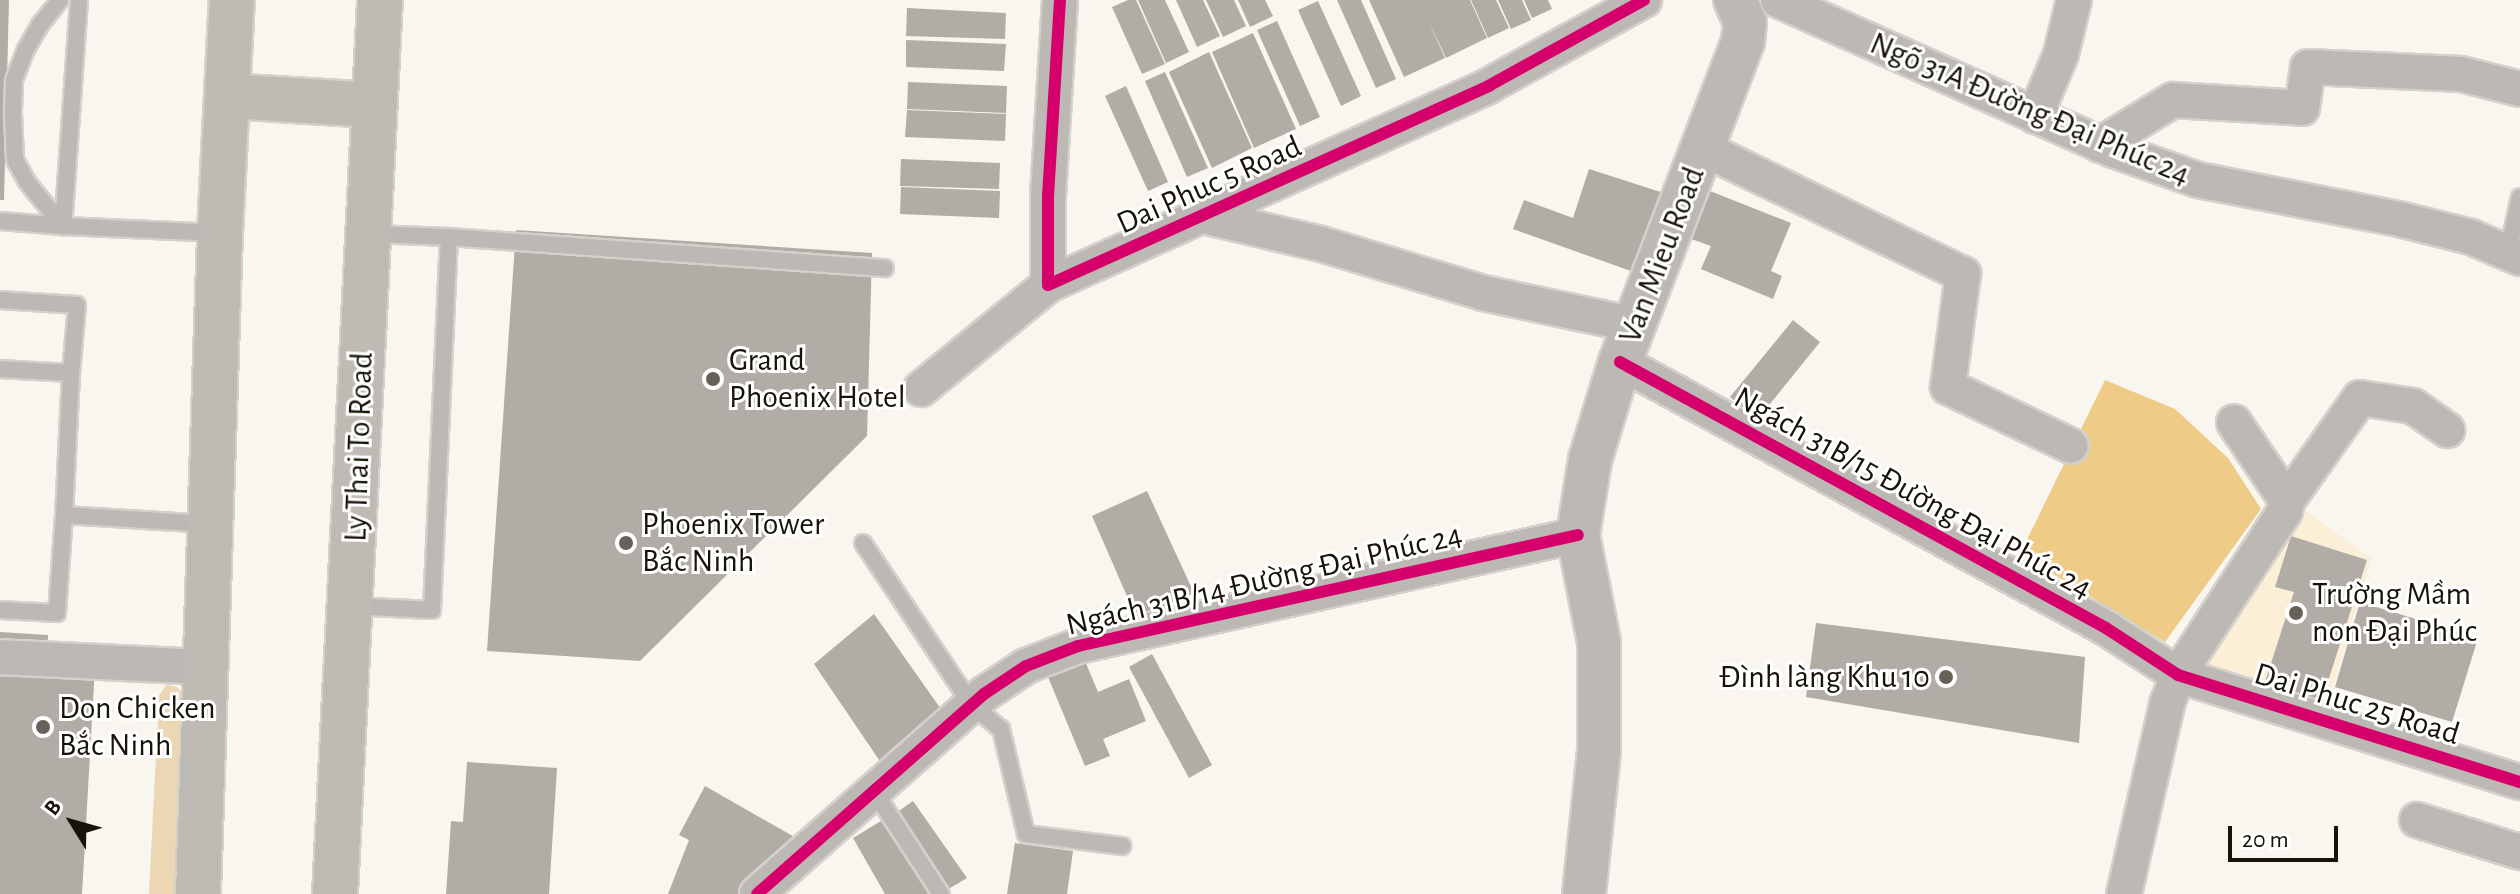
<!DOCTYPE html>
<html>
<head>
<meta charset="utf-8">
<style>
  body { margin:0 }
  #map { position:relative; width:2520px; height:894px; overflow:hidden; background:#f9f5ef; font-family:"Alegreya Sans",sans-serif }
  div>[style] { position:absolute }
  .built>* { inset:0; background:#fcefd8 }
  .green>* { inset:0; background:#ebd7b4 }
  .water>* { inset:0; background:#eecb87 }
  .building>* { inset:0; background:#b1aca5 }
  .roads { filter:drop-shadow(2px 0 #d4d1cb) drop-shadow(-2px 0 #d4d1cb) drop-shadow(0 2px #d4d1cb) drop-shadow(0 -2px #d4d1cb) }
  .service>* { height:16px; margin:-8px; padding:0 8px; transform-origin:8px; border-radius:8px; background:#bcb9b4 }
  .minor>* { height:34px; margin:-17px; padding:0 17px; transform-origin:17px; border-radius:17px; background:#bcb9b4 }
  .tertiary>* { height:42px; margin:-21px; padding:0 21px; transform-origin:21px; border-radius:21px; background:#bcb9b4 }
  .primary>* { height:44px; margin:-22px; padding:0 22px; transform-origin:22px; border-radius:22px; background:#bebab4 }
  .cycleway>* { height:12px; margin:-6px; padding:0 6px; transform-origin:6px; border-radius:6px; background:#d6006c }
  .dots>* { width:22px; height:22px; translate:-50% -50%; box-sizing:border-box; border:4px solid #fff; border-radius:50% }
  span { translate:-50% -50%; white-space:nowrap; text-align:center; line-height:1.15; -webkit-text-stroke:6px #fff; paint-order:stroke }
  .street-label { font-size:32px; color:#181308 }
  .poi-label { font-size:32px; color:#181308 }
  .left { translate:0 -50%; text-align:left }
  .right { translate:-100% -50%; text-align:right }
  .north { position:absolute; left:32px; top:782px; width:80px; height:80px; -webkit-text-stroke:6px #fff; paint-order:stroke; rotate:307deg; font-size:22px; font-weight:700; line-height:32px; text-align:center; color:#181308 }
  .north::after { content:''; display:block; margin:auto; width:28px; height:36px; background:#181308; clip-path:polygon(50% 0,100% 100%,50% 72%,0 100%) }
  .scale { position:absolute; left:2228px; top:826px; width:110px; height:36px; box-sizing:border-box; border:4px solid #181308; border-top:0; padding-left:10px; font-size:24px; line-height:28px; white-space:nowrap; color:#181308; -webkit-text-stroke:6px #fff; paint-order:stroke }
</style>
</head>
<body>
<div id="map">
  <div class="built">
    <i style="clip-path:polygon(2299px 506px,2371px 558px,2327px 706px,2204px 668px)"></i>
  </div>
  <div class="green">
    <i style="clip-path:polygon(166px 685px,177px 687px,184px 695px,176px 894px,149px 894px,159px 696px)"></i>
  </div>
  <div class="water">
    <i style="clip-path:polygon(2105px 380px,2175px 409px,2228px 458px,2261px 509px,2165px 642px,2020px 554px)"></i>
  </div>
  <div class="building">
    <i style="clip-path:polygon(0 0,9px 0,4px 200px,0 200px)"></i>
    <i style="clip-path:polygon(1128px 0,1136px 0,1165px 64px,1142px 74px,1112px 7px)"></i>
    <i style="clip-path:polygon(1138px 0,1165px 0,1189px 52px,1166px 63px)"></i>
    <i style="clip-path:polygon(1176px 0,1203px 0,1220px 36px,1197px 47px)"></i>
    <i style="clip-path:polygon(1206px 0,1234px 0,1246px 26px,1223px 37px)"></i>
    <i style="clip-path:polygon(1238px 0,1265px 0,1273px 16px,1250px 27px)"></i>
    <i style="clip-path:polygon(1337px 0,1361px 0,1396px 79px,1376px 88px)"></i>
    <i style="clip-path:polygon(1369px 0,1470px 0,1487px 38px,1446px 58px,1427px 18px,1445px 58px,1404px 77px)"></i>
    <i style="clip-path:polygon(1471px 0,1496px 0,1509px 28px,1488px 38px)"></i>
    <i style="clip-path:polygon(1498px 0,1522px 0,1531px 20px,1511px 29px)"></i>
    <i style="clip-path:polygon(1524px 0,1548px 0,1552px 9px,1532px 18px)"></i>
    <i style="clip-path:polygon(1318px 1px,1361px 96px,1341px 106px,1298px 10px)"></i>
    <i style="clip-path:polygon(907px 8px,1006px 13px,1005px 39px,906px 36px)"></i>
    <i style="clip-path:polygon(1277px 21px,1320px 117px,1300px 126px,1257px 30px)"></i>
    <i style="clip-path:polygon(1253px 33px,1296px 129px,1254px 148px,1212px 52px)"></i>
    <i style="clip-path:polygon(906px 40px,1006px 44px,1004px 71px,906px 67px)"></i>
    <i style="clip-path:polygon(1209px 52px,1252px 148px,1212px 168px,1169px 72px)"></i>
    <i style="clip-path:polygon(1165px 72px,1208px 168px,1187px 177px,1145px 81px)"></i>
    <i style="clip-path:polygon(908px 82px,1007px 86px,1006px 113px,907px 109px)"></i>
    <i style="clip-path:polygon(1126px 86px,1168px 182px,1148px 191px,1105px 96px)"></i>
    <i style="clip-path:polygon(907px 110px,1006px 114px,1005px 141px,905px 137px)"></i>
    <i style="clip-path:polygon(901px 159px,1000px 163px,999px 189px,900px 186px)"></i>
    <i style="clip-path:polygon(1589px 169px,1676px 197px,1642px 275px,1513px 229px,1524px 200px,1573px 218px)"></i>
    <i style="clip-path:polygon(901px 187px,1000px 191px,999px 218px,900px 214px)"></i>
    <i style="clip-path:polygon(1710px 191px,1791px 223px,1771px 271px,1782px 276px,1773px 299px,1701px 269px,1711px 246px,1691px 239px)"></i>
    <i style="clip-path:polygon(516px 230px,872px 253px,867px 436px,640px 661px,487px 651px)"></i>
    <i style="clip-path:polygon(1793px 320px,1820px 342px,1757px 420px,1730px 397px)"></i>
    <i style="clip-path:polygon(1147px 491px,1194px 593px,1137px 619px,1092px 516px)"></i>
    <i style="clip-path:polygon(2291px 536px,2367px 560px,2321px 703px,2264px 685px,2294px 592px,2275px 587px)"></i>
    <i style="clip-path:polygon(2360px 602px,2478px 638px,2452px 722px,2335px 687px)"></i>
    <i style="clip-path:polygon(874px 614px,950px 722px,888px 773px,814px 664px)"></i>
    <i style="clip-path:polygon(1816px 623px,2085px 657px,2079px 743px,1806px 697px)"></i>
    <i style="clip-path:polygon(0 632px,48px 635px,47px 664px,95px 667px,82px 894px,0 894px)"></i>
    <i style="clip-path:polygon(1152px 654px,1212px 765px,1189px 778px,1129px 667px)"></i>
    <i style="clip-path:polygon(1085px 661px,1098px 692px,1129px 679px,1146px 721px,1103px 739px,1110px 756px,1085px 766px,1048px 677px)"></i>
    <i style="clip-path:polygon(467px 762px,557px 768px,549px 894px,446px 894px,451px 821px,463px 822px)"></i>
    <i style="clip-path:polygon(705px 786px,805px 843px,750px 894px,668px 894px,689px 840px,679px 835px)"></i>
    <i style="clip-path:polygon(913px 801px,967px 878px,945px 891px,896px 813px)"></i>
    <i style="clip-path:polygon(886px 818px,933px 894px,885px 894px,853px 838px)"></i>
    <i style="clip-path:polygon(1015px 843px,1073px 851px,1067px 894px,1007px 894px)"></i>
  </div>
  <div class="roads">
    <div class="service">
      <i style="left:60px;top:0;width:32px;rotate:129deg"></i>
      <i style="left:40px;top:25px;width:28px;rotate:120deg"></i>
      <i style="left:26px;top:49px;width:34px;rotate:111deg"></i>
      <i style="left:14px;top:81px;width:33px;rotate:92deg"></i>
      <i style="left:13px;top:114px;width:46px;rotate:87.5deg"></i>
      <i style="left:15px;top:160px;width:25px;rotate:61deg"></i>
      <i style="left:27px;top:182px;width:57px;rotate:50.7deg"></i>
      <i style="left:79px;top:0;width:227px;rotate:94deg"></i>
      <i style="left:63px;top:226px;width:156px;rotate:2.6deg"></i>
      <i style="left:0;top:221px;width:63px;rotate:4.5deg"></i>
      <i style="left:449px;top:237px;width:437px;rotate:4.1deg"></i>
      <i style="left:2508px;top:252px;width:56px;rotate:-77.7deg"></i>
      <i style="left:0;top:300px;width:77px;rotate:3.7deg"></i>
      <i style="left:77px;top:305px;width:68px;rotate:95deg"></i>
      <i style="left:0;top:369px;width:71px;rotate:3.2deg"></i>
      <i style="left:71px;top:373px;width:142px;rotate:92.8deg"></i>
      <i style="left:64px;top:515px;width:145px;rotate:3.6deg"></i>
      <i style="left:863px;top:543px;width:195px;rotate:56.1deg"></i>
      <i style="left:972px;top:705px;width:38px;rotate:40deg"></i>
      <i style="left:1001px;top:729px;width:108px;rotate:76.6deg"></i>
      <i style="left:1026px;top:834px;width:97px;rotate:7.1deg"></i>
      <i style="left:352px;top:606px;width:80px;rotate:2.9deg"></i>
      <i style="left:432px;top:610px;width:373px;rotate:-87.4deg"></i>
      <i style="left:449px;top:237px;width:78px;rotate:-177.8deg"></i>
      <i style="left:0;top:610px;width:57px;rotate:3deg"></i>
      <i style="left:57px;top:613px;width:98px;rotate:-85.9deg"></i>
      <i style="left:874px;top:791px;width:123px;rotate:57deg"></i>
    </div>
    <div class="minor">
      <i style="left:1060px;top:0;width:197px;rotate:93.5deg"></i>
      <i style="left:1048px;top:197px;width:88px;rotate:90deg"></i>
      <i style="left:1048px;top:285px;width:485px;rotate:-24.3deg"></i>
      <i style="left:1490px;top:85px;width:176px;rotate:-28.9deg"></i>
      <i style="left:1778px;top:0;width:367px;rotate:24.1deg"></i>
      <i style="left:2113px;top:150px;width:90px;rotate:19.4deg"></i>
      <i style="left:2198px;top:180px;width:209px;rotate:11deg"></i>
      <i style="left:2403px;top:220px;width:70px;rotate:14deg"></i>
      <i style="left:2471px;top:237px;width:53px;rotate:23.2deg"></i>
      <i style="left:2035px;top:116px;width:67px;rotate:-67.2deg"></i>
      <i style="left:2061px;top:54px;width:56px;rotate:-76.5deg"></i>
      <i style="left:2100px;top:145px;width:86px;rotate:-31.7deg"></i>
      <i style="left:2173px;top:100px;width:129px;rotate:3.5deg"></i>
      <i style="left:2302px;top:108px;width:41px;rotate:-81.7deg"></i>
      <i style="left:2308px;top:67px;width:153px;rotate:2.6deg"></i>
      <i style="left:2461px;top:74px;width:61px;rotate:14.3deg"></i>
      <i style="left:1704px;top:149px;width:288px;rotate:25.8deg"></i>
      <i style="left:1963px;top:274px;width:114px;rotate:97.6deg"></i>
      <i style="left:1948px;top:387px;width:136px;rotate:25.6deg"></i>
      <i style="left:1203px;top:216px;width:121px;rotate:13.3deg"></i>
      <i style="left:1321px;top:244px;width:169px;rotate:16.8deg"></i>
      <i style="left:1483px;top:293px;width:155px;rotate:11.9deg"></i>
      <i style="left:1620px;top:362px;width:554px;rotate:28.69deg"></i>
      <i style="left:2106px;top:628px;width:86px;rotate:33.1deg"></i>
      <i style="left:2178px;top:675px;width:358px;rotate:17.4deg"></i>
      <i style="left:921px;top:389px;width:164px;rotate:-39.3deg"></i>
      <i style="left:2287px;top:501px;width:126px;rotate:-54.7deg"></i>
      <i style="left:2360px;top:398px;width:54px;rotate:8.6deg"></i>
      <i style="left:2413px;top:406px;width:42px;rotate:35.2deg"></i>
      <i style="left:0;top:657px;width:207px;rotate:2.8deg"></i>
      <i style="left:2417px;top:820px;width:108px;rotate:17.3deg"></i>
      <i style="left:757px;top:894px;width:303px;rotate:-41.4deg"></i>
      <i style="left:984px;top:694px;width:50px;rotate:-33.7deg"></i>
      <i style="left:1026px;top:666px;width:56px;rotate:-21deg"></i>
      <i style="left:1078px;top:646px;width:512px;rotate:-12.52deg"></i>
      <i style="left:2124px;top:894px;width:195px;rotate:-77.2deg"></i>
      <i style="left:2167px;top:704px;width:31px;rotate:-69deg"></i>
      <i style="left:2178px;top:675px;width:196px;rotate:-56.9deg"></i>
      <i style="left:2285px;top:511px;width:10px;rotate:-79deg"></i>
      <i style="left:2287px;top:501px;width:95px;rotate:-123.9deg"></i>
    </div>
    <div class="tertiary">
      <i style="left:1584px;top:894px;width:144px;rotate:-84deg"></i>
      <i style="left:1599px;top:751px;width:109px;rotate:-90deg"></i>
      <i style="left:1599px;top:642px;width:109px;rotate:-101.1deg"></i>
      <i style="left:1578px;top:535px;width:76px;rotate:-80.9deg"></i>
      <i style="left:1590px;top:460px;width:102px;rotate:-73deg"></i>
      <i style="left:1620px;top:362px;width:344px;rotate:-69deg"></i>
      <i style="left:1743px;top:41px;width:19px;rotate:-84deg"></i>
      <i style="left:1745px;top:22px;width:24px;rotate:-114deg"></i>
    </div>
    <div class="primary">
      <i style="left:229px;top:96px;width:145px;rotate:3.6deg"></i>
      <i style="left:198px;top:894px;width:661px;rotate:-88.09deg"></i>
      <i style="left:220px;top:233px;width:233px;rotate:-87.1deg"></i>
      <i style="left:335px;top:894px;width:895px;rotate:-87.12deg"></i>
    </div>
  </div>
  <div class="cycleway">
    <i style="left:1060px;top:0;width:197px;rotate:93.5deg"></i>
    <i style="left:1048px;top:197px;width:88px;rotate:90deg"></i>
    <i style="left:1048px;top:285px;width:485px;rotate:-24.3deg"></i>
    <i style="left:1490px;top:85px;width:176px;rotate:-28.9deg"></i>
    <i style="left:1620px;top:362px;width:554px;rotate:28.69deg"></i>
    <i style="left:2106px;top:628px;width:86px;rotate:33.1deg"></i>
    <i style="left:2178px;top:675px;width:358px;rotate:17.4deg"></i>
    <i style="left:757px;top:894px;width:303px;rotate:-41.4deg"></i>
    <i style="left:984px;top:694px;width:50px;rotate:-33.7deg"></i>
    <i style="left:1026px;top:666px;width:56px;rotate:-21deg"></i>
    <i style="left:1078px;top:646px;width:512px;rotate:-12.52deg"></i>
  </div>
  <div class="dots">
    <i style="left:713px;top:379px;background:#676259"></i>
    <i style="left:626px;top:543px;background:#676259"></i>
    <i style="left:2296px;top:613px;background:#676259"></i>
    <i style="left:1946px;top:677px;background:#676259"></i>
    <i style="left:43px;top:727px;background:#676259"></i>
  </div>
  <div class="street-label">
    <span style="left:2030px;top:109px;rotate:23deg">Ngõ 31A Đường Đại Phúc 24</span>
    <span style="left:1209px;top:185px;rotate:-24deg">Dai Phuc 5 Road</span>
    <span style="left:1662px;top:255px;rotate:-69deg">Van Mieu Road</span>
    <span style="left:359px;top:447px;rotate:-88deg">Ly Thai To Road</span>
    <span style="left:1913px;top:493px;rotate:29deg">Ngách 31B/15 Đường Đại Phúc 24</span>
    <span style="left:1264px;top:580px;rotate:-13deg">Ngách 31B/14 Đường Đại Phúc 24</span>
    <span style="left:2357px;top:704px;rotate:17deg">Dai Phuc 25 Road</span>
  </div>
  <div class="poi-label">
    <span class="left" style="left:729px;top:379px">Grand<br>Phoenix Hotel</span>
    <span class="left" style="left:642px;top:543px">Phoenix Tower<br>Bắc Ninh</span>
    <span class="left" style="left:2312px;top:613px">Trường Mầm<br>non Đại Phúc</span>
    <span class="right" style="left:1930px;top:677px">Đình làng Khu 10</span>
    <span class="left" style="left:59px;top:727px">Don Chicken<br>Bắc Ninh</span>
  </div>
  <div class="north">B</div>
  <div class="scale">20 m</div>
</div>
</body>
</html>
